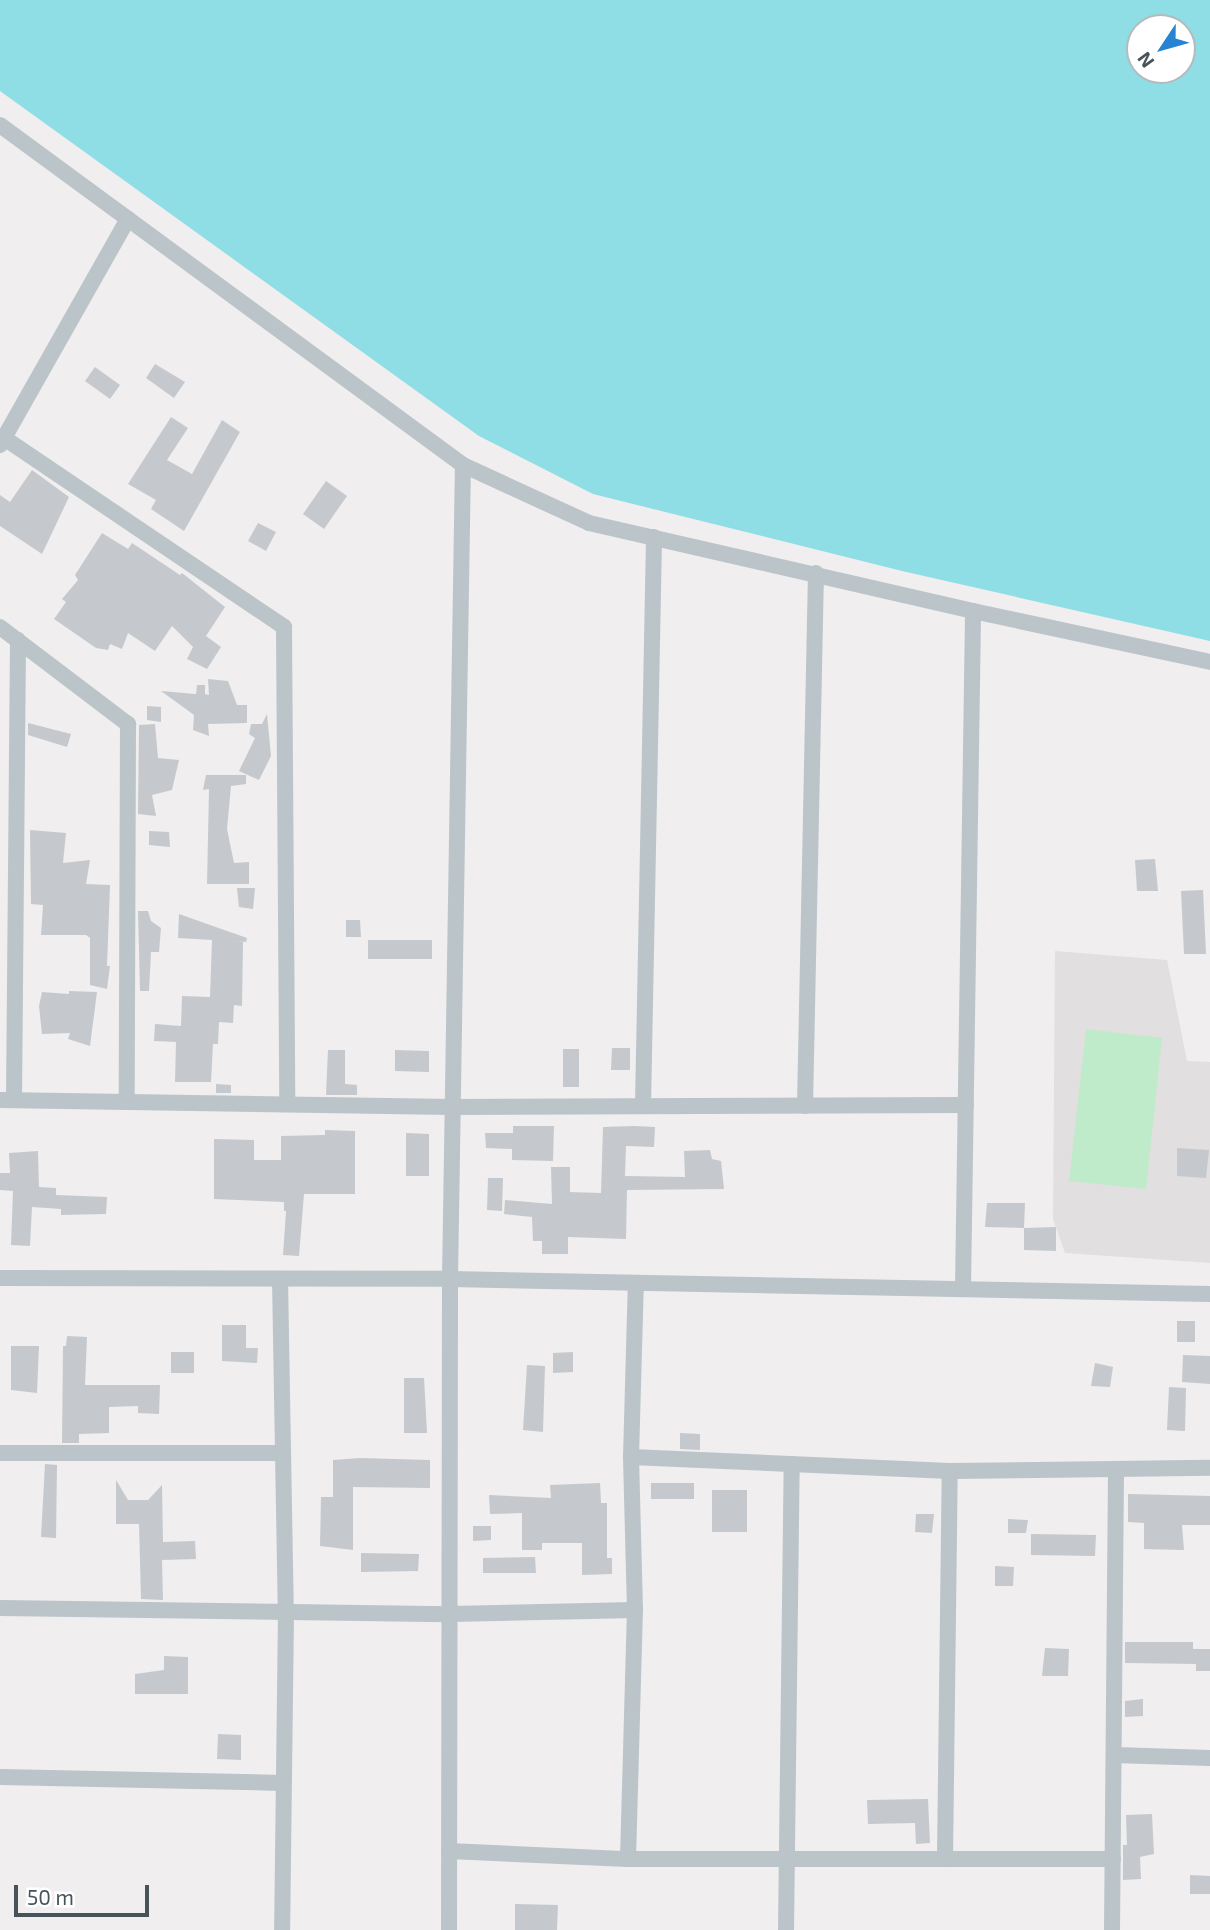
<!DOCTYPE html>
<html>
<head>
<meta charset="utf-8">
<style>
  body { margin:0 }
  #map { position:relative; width:1210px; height:1930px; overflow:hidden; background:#f0eeee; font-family:"Exo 2",sans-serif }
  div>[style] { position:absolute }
  .education>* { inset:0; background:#e1dfdf }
  .green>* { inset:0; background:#bfebcb }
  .water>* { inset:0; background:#8fdde5 }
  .building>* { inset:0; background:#c5c9cd }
  .street>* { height:16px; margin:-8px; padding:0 8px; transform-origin:8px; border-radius:8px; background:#bac4c9 }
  span { translate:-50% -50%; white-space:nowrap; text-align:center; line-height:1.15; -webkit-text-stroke:6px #fff; paint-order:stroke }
  .north { position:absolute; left:1126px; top:14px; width:70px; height:70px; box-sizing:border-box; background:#fff; border:2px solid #b5babd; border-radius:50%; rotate:234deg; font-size:19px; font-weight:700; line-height:28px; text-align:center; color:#475359 }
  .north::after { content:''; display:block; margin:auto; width:24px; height:32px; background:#2684d2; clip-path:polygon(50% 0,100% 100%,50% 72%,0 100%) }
  .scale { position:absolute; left:14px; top:1885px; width:135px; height:32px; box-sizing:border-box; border:4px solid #475359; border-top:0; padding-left:9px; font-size:21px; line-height:24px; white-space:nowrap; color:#475359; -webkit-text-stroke:5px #fff; paint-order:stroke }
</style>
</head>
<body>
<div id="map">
  <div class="education">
    <i style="clip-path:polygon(1055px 951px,1167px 960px,1187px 1061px,1210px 1062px,1210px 1263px,1065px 1253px,1053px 1219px)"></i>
  </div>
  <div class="green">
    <i style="clip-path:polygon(1086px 1029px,1162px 1038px,1146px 1189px,1069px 1181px)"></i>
  </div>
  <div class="water">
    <i style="clip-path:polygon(evenodd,0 0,1210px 0,1210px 641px,902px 571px,593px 494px,479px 436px,0 91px,0 0,1140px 28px,1182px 28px,1182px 70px,1140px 70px,1140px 28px)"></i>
  </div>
  <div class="building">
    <i style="clip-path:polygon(155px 364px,185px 382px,174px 398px,146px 378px)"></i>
    <i style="clip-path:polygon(95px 367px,120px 385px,110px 399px,85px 381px)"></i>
    <i style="clip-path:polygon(171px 417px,188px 428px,167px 460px,192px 474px,222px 420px,240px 432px,184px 531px,151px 509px,156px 500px,128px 484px)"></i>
    <i style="clip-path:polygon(32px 470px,69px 497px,42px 554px,0 526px,0 495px,10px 502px)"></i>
    <i style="clip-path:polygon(326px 481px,347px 496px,324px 529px,303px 514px)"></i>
    <i style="clip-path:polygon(258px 523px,276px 532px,266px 551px,248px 541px)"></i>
    <i style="clip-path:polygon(102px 533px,128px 549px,132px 543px,180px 575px,182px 573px,225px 607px,206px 636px,221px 647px,207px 669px,187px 659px,193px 647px,172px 626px,155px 651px,128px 633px,122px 649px,110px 644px,108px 650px,96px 648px,54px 619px,66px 602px,62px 599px,78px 580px,75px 575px)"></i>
    <i style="clip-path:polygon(208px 679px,228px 681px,237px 705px,247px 705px,247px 723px,208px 724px,209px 736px,193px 730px,194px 715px,161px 691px,196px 694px,197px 685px,205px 685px,205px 694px,209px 695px)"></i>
    <i style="clip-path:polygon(147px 706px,161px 707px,161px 722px,147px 720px)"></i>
    <i style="clip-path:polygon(267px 714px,271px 756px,259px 780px,239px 771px,255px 738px,249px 734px,251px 724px,262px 724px)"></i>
    <i style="clip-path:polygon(28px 723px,71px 734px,67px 747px,28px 735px)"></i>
    <i style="clip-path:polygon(155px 724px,158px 758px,179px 760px,172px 790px,152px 795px,156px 816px,138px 814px,139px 725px)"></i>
    <i style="clip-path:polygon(206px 775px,246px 775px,246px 784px,231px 786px,227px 829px,234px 863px,249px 862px,249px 884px,207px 884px,209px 789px,203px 790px)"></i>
    <i style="clip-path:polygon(30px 830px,66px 833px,63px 863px,90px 860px,86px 884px,110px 885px,107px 966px,110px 966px,107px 989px,90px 985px,90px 938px,86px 935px,41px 935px,43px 905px,31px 904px)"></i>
    <i style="clip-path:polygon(149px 831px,169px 832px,170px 847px,149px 845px)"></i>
    <i style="clip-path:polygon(1155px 859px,1158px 891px,1137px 891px,1135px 860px)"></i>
    <i style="clip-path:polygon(237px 888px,255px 888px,253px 909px,239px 907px)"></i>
    <i style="clip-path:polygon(1203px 890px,1206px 954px,1184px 954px,1181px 891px)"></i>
    <i style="clip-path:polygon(138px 911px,148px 911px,151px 921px,161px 928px,159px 952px,151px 952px,149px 991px,140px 991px)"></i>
    <i style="clip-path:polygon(179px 914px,247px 938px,246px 942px,235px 941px,243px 942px,242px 1006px,234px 1005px,233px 1023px,219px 1022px,218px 1044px,213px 1044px,211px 1082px,175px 1082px,176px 1042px,154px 1041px,155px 1024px,181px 1026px,182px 996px,210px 997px,212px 940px,178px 938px)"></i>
    <i style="clip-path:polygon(346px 920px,360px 920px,361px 937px,346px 937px)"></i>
    <i style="clip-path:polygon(368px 940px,432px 940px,432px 959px,368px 959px)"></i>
    <i style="clip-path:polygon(69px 991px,97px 992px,90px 1046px,68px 1039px,70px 1033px,42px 1034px,39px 1006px,42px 992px,69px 994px)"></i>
    <i style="clip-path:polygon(612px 1048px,630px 1048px,630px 1070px,611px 1070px)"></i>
    <i style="clip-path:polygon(563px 1049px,579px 1049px,579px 1087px,563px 1087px)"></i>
    <i style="clip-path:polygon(328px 1050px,345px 1050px,345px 1084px,357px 1085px,357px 1095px,326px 1095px)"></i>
    <i style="clip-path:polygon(395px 1050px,429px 1051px,429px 1072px,395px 1071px)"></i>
    <i style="clip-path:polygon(216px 1084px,231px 1085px,231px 1093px,216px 1093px)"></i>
    <i style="clip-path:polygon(513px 1126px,554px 1126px,553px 1161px,512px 1160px,512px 1149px,486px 1148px,485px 1133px,513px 1133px)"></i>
    <i style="clip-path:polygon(634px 1126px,655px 1127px,654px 1147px,626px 1146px,625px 1176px,685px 1177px,684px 1151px,710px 1150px,712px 1159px,721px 1161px,724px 1189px,627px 1190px,626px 1239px,568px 1237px,568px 1254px,542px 1254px,542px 1241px,533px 1241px,532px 1217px,504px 1214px,505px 1200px,552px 1204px,551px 1167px,570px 1167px,570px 1192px,601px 1193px,603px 1127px)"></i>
    <i style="clip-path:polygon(325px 1130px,355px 1131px,355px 1194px,304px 1194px,299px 1256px,283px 1255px,286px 1211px,284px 1211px,284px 1202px,214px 1199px,214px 1139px,254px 1140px,254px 1160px,281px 1160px,281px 1136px,325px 1135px)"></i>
    <i style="clip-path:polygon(406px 1133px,429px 1134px,429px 1176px,406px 1176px)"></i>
    <i style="clip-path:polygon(1177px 1148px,1209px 1150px,1206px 1178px,1177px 1176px)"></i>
    <i style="clip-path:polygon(38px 1151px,39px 1187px,56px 1188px,56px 1195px,107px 1197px,106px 1214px,61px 1215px,61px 1209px,32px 1207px,30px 1246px,11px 1245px,13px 1191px,0 1190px,0 1173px,10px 1173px,9px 1153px)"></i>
    <i style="clip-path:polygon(488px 1178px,503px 1178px,502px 1211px,487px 1210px)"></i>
    <i style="clip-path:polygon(987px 1203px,1025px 1203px,1024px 1228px,985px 1227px)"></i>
    <i style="clip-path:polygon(1056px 1227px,1056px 1251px,1024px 1250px,1024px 1228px)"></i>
    <i style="clip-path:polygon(1177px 1321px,1195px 1321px,1195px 1342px,1177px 1342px)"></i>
    <i style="clip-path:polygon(222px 1325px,246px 1325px,246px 1348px,258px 1348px,257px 1363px,222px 1361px)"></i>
    <i style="clip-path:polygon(67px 1336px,87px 1337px,85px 1385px,160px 1385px,159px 1414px,138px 1413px,138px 1406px,109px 1407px,109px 1433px,79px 1434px,79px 1443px,62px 1443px,63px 1346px,66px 1346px)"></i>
    <i style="clip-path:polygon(11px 1346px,39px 1346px,37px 1393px,11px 1390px)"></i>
    <i style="clip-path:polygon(171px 1352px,194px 1352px,194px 1373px,171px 1373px)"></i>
    <i style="clip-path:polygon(573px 1352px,573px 1372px,553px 1373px,553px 1353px)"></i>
    <i style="clip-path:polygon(1183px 1355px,1210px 1356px,1210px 1384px,1182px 1382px)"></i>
    <i style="clip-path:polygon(1095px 1363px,1113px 1367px,1110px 1387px,1091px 1386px)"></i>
    <i style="clip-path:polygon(527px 1365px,545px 1366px,543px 1432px,523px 1430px)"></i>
    <i style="clip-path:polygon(404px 1378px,424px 1378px,427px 1433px,404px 1433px)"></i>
    <i style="clip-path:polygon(1169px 1387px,1186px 1388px,1185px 1431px,1167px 1430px)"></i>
    <i style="clip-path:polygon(680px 1433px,700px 1434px,700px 1450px,680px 1449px)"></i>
    <i style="clip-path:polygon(360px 1458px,430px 1460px,430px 1488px,353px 1487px,353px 1550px,320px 1546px,321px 1497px,333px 1497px,333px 1460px)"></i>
    <i style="clip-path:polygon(45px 1464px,57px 1465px,56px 1538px,41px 1537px)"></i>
    <i style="clip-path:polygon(116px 1480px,128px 1500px,148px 1500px,162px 1485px,163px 1542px,195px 1541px,196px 1559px,162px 1560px,163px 1600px,141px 1599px,139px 1524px,116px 1524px)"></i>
    <i style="clip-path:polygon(600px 1483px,601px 1503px,607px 1503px,607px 1558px,612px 1558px,612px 1574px,582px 1575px,582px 1543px,542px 1543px,542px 1550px,522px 1550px,522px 1513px,490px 1514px,489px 1495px,551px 1498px,550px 1485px)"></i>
    <i style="clip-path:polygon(651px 1483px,694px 1483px,694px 1499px,651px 1499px)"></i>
    <i style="clip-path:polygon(712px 1490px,747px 1490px,747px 1532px,712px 1532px)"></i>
    <i style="clip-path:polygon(1128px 1494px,1210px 1496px,1210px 1525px,1182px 1525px,1184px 1550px,1144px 1549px,1144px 1523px,1128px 1522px)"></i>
    <i style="clip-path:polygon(916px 1514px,934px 1514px,932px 1533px,915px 1532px)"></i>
    <i style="clip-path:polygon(1008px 1519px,1028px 1520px,1026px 1533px,1008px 1533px)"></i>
    <i style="clip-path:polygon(473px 1526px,491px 1526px,491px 1540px,473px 1541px)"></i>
    <i style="clip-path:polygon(1031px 1534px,1096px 1535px,1095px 1556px,1031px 1555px)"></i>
    <i style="clip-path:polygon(361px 1553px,419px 1554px,418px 1571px,361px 1572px)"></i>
    <i style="clip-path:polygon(535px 1557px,536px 1573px,483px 1573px,483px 1558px)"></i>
    <i style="clip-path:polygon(995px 1566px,1014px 1567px,1013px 1586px,995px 1586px)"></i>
    <i style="clip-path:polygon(1125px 1642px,1193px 1642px,1193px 1649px,1210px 1649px,1210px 1671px,1196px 1671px,1196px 1664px,1125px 1663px)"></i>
    <i style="clip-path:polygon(1045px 1648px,1069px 1649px,1068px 1676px,1042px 1676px)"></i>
    <i style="clip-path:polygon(164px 1656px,188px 1657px,188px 1694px,135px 1694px,135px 1674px,164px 1670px)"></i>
    <i style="clip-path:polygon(1143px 1699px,1143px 1716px,1125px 1717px,1125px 1701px)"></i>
    <i style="clip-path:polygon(218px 1734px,241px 1735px,241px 1760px,217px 1759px)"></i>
    <i style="clip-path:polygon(928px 1799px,930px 1843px,916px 1844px,915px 1823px,868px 1824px,867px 1800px)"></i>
    <i style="clip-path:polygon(1152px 1814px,1154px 1854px,1140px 1857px,1141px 1879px,1123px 1880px,1123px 1845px,1127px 1845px,1126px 1815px)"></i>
    <i style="clip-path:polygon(1190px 1875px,1210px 1876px,1210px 1894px,1190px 1894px)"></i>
    <i style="clip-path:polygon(515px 1904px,558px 1905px,557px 1930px,515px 1930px)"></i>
  </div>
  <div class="street">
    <i style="left:0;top:125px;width:574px;rotate:36.29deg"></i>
    <i style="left:463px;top:465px;width:139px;rotate:24.7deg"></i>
    <i style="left:589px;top:523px;width:394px;rotate:12.9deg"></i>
    <i style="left:973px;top:611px;width:242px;rotate:12.1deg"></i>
    <i style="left:4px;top:438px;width:338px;rotate:34deg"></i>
    <i style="left:284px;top:627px;width:477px;rotate:89.6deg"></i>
    <i style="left:0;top:445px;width:260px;rotate:-60.5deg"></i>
    <i style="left:0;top:627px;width:161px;rotate:37.2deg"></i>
    <i style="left:128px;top:724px;width:378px;rotate:90.2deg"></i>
    <i style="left:0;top:1100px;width:453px;rotate:0.9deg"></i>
    <i style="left:453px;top:1107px;width:513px;rotate:-0.22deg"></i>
    <i style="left:14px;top:1100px;width:460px;rotate:-89.5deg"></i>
    <i style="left:643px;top:1106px;width:569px;rotate:-88.89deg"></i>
    <i style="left:805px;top:1106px;width:533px;rotate:-88.82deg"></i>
    <i style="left:0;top:1278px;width:450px;rotate:0.1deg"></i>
    <i style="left:450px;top:1279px;width:760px;rotate:1.13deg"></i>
    <i style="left:280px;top:1279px;width:333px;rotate:89deg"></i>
    <i style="left:286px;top:1612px;width:318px;rotate:90.7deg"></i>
    <i style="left:963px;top:1289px;width:678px;rotate:-89.15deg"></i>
    <i style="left:0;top:1453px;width:283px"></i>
    <i style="left:631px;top:1457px;width:319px;rotate:2.5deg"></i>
    <i style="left:950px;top:1471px;width:260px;rotate:-0.7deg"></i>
    <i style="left:0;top:1608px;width:449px;rotate:0.8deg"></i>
    <i style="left:449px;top:1614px;width:186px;rotate:-1.2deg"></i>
    <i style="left:1114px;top:1755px;width:96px;rotate:1.8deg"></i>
    <i style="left:0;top:1777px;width:283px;rotate:1.2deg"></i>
    <i style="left:449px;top:1851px;width:179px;rotate:2.6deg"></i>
    <i style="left:628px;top:1859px;width:485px"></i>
    <i style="left:628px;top:1859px;width:249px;rotate:-88.4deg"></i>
    <i style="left:635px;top:1610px;width:153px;rotate:-91.5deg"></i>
    <i style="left:631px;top:1457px;width:174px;rotate:-88.4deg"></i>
    <i style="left:945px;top:1859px;width:388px;rotate:-89.3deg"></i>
    <i style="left:449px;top:1930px;width:651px;rotate:-89.91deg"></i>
    <i style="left:450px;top:1279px;width:814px;rotate:-89.09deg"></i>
    <i style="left:786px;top:1930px;width:466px;rotate:-89.3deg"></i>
    <i style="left:1112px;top:1930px;width:460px;rotate:-89.5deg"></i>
  </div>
  <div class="north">N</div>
  <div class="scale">50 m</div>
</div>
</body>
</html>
